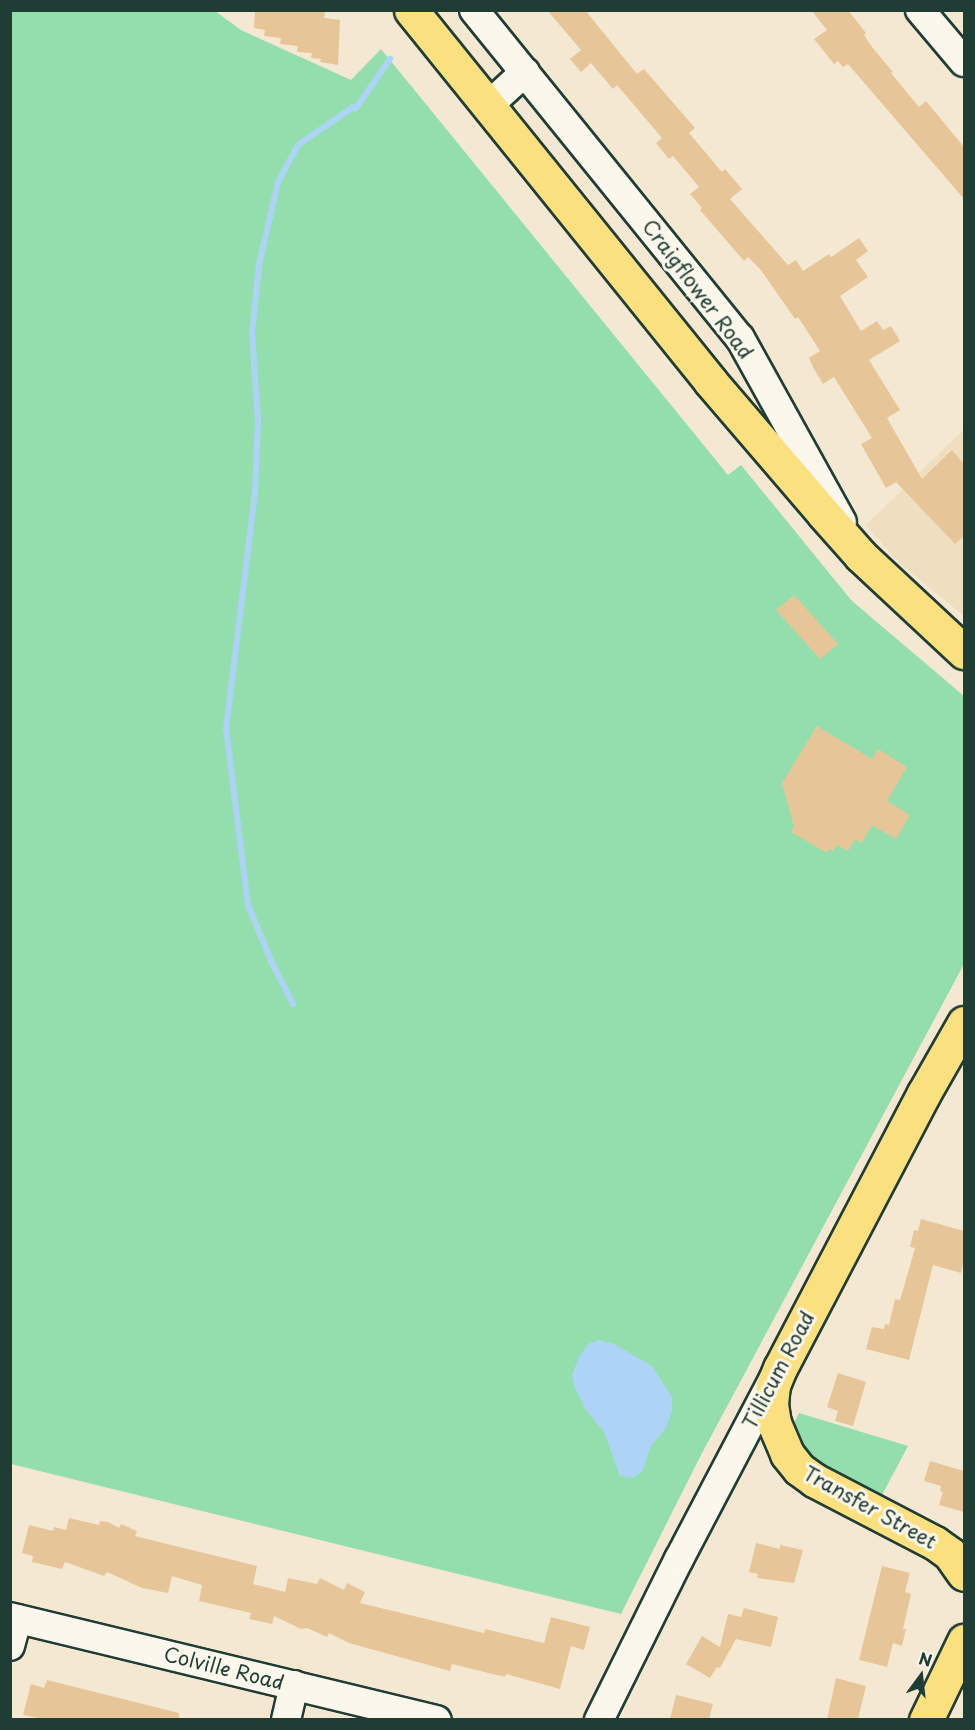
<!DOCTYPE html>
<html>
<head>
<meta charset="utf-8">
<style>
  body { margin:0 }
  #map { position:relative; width:975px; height:1730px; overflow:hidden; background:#f5e8d3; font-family:"Playpen Sans",sans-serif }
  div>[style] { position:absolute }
  .built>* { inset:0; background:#f0dec1 }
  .green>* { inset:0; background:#94dead }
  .water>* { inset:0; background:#add4f7 }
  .stream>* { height:6px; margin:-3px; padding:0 3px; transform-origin:3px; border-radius:3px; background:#add4f7 }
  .building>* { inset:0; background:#e6c698 }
  .roads { filter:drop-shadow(2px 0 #1f3d34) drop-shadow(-2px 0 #1f3d34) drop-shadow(0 2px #1f3d34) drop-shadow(0 -2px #1f3d34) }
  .minor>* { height:28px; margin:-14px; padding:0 14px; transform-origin:14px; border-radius:14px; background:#fbf7ec }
  .major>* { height:33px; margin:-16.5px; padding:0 16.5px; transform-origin:16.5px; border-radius:16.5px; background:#fbe080 }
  span { translate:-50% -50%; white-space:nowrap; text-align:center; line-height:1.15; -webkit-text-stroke:6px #fbf7ec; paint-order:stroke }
  .street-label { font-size:20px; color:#1f3d34 }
  .frame { position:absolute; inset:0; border:12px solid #1f3d34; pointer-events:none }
  .north { position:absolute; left:891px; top:1646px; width:60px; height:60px; -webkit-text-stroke:4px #fbf7ec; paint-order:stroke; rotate:15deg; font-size:16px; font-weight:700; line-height:24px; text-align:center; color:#1f3d34 }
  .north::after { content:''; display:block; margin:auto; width:21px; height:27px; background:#1f3d34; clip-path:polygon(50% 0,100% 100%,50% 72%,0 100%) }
</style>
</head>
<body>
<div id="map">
  <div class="built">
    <i style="clip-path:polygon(964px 429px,964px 616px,898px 562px,866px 525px)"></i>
  </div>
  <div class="green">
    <i style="clip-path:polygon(11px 11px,215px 11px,241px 30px,351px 80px,381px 49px,728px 475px,741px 465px,852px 601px,964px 696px,964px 964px,701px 1455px,621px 1614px,11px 1464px)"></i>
    <i style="clip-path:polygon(799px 1413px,908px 1446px,881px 1497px,814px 1461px,802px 1449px,792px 1427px)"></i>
  </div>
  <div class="water">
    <i style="clip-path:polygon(598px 1340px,614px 1344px,652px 1366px,672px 1397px,672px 1411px,666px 1428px,651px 1446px,642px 1472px,633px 1478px,620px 1476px,604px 1432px,585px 1409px,574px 1386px,572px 1375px,579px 1357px,588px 1344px)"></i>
  </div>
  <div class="stream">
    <i style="left:293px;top:1004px;width:46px;rotate:-117.1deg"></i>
    <i style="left:272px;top:963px;width:63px;rotate:-112.5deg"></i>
    <i style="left:248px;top:905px;width:177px;rotate:-97.1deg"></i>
    <i style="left:226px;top:729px;width:239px;rotate:-83deg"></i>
    <i style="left:255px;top:492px;width:71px;rotate:-87.6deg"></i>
    <i style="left:258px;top:421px;width:89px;rotate:-93.9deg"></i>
    <i style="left:252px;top:332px;width:67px;rotate:-84deg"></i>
    <i style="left:259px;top:265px;width:85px;rotate:-77.1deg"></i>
    <i style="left:278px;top:182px;width:42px;rotate:-61.6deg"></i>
    <i style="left:298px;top:145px;width:67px;rotate:-34.6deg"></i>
    <i style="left:353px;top:107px;width:3px;rotate:18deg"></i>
    <i style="left:356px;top:108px;width:60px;rotate:-55.2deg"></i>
  </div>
  <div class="building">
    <i style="clip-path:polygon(255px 10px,314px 10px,325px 12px,324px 18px,340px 20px,338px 65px,320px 62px,321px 59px,311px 58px,312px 53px,297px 52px,298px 46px,280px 44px,281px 38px,264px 36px,265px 30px,254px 28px)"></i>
    <i style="clip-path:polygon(547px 10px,585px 10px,637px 74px,644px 69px,695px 128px,689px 133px,722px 172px,725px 169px,742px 189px,730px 199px,788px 265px,796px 260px,803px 271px,829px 254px,831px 257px,859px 238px,868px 251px,856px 260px,868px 277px,840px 296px,861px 331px,877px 321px,883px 330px,891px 326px,900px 341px,869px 360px,900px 410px,887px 418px,922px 479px,952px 450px,964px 464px,964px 536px,955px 544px,896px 482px,886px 488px,861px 444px,872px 438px,834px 377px,823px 384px,814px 369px,809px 358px,820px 351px,798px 317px,795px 319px,760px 269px,748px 257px,744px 261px,700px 210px,702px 208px,690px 194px,699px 187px,673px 156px,669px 159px,656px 143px,662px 138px,617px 85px,613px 89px,591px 63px,581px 72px,570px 59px,581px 50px)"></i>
    <i style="clip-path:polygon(811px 10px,848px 10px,866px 33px,864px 35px,872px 47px,893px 72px,891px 73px,919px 107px,926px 101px,964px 147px,964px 199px,848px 64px,843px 67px,838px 61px,834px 64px,814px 39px,827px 30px)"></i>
    <i style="clip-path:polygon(794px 595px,838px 644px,820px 659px,776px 610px)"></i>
    <i style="clip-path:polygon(817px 726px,872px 759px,878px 749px,907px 767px,887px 801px,910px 815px,896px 839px,872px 825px,862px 843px,855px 839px,848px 851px,837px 845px,833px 851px,829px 849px,827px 853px,791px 832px,794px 827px,782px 783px)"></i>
    <i style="clip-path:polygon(921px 1219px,964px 1231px,964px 1260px,961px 1273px,933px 1265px,909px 1360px,866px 1349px,872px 1327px,884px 1329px,885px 1324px,889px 1325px,895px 1299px,900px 1300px,915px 1248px,910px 1247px,914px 1230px,918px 1231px)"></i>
    <i style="clip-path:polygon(838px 1373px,866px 1382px,853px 1426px,835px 1421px,838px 1411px,827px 1407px)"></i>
    <i style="clip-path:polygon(930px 1461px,964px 1471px,964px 1512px,939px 1505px,943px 1492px,940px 1491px,941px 1486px,924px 1481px)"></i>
    <i style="clip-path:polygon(69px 1518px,99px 1525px,100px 1521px,108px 1522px,119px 1528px,121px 1524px,137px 1531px,135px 1536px,257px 1566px,253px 1584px,285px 1592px,288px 1578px,317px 1584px,320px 1578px,344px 1590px,347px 1583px,365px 1592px,360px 1603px,484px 1633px,485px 1629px,544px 1643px,551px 1617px,590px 1627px,584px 1650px,571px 1646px,560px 1689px,506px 1674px,505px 1677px,452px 1664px,450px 1671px,349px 1643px,329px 1633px,327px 1637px,307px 1628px,301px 1629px,274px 1616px,272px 1624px,249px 1619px,251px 1613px,199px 1601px,202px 1585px,172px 1576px,168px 1593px,142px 1588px,107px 1572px,104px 1576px,65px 1562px,62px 1569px,32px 1562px,33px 1556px,22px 1553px,29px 1525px,53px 1531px,54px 1527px,66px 1530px)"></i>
    <i style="clip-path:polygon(756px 1543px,780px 1549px,780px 1545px,803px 1550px,794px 1583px,757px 1578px,758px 1574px,749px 1572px)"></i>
    <i style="clip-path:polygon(882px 1566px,910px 1573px,905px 1592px,911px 1594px,903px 1629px,906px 1629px,902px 1646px,893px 1643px,887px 1667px,859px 1660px)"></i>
    <i style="clip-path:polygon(744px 1608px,778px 1617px,771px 1647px,736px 1639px,720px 1668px,717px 1667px,710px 1678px,686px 1664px,702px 1636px,720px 1647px,728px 1614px,741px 1617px)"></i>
    <i style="clip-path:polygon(836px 1678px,866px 1686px,858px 1719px,827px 1719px)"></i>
    <i style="clip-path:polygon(47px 1680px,179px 1713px,179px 1719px,43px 1719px,23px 1715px,31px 1684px,44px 1688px)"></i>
    <i style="clip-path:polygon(676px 1695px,713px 1704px,709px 1719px,670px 1719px)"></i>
  </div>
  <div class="roads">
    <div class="minor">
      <i style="left:474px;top:10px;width:422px;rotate:51deg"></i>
      <i style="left:740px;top:338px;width:210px;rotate:61deg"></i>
      <i style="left:920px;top:10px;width:68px;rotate:49.8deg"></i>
      <i style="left:489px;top:105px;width:49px;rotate:-42.5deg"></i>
      <i style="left:10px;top:1617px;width:439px;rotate:13.6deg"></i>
      <i style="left:10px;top:1646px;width:28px;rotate:-75deg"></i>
      <i style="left:286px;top:1720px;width:36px;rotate:-77deg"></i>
      <i style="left:599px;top:1720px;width:180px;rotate:-63.6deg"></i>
      <i style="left:679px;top:1559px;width:202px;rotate:-62.3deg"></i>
    </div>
    <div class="major">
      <i style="left:411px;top:10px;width:476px;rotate:51.1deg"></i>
      <i style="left:710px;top:381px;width:174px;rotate:49.4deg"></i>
      <i style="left:823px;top:513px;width:57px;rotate:48.5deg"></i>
      <i style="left:861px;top:556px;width:141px;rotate:43deg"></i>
      <i style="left:964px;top:1023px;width:81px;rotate:119.7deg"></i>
      <i style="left:924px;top:1093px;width:310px;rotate:117.6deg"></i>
      <i style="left:780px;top:1368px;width:18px;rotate:112deg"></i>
      <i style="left:773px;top:1385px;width:19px;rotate:96deg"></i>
      <i style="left:771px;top:1404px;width:19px;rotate:81deg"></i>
      <i style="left:774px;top:1423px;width:34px;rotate:67deg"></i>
      <i style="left:787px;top:1454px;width:19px;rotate:51deg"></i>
      <i style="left:799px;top:1469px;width:19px;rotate:36deg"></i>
      <i style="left:814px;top:1480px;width:136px;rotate:27.5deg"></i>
      <i style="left:935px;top:1543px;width:19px;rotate:36deg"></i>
      <i style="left:950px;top:1554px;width:24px;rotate:55deg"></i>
      <i style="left:926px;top:1720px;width:88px;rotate:-64.3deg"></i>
    </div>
  </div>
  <div class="street-label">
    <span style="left:698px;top:289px;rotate:53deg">Craigflower Road</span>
    <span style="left:778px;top:1370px;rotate:-62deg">Tillicum Road</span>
    <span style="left:870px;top:1507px;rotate:29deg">Transfer Street</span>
    <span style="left:224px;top:1668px;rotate:14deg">Colville Road</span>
  </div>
  <div class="frame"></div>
  <div class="north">N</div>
</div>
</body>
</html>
